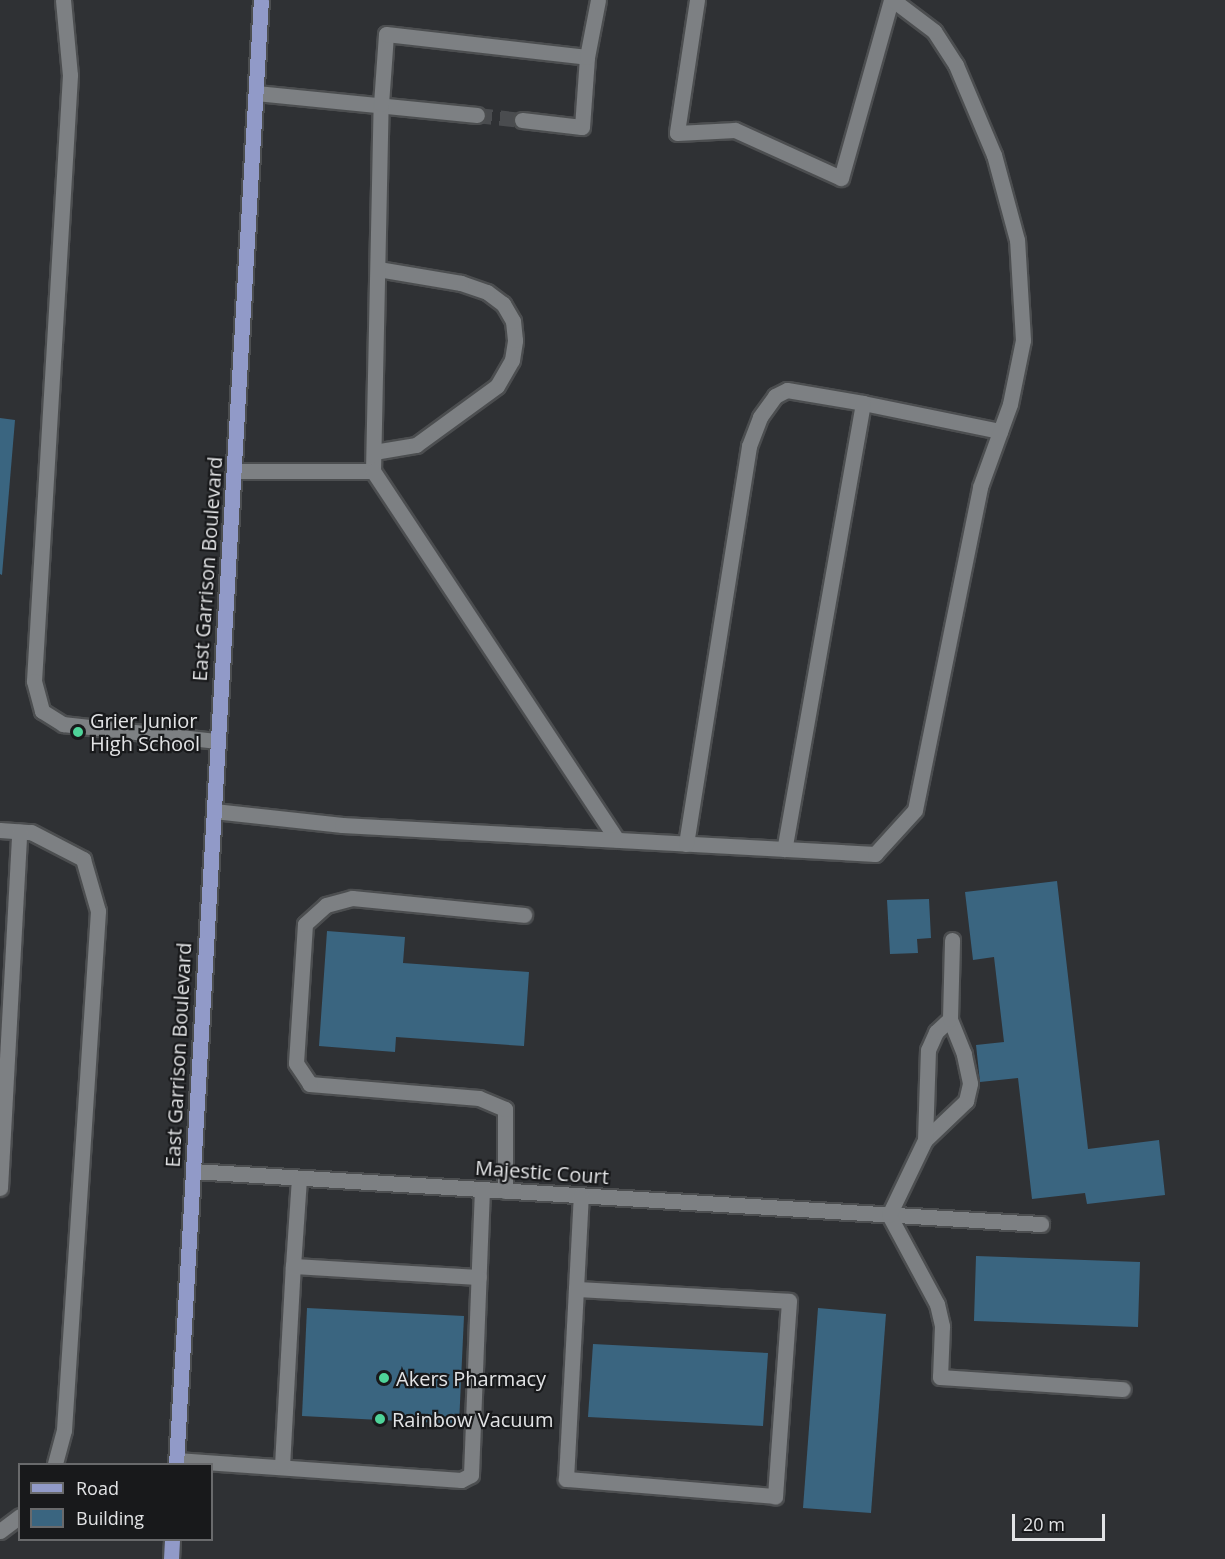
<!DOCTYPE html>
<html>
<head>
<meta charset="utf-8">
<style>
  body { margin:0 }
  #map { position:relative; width:1225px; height:1559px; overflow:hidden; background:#2f3134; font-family:"Open Sans",sans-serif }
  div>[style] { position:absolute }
  .building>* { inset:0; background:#3a6580 }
  .minor-tunnel>* { height:15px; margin-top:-7.5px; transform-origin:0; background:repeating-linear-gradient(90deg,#4a4c4f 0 15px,transparent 0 23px) }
  .roads { filter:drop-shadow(2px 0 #4c4e50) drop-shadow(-2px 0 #4c4e50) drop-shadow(0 2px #4c4e50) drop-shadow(0 -2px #4c4e50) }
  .minor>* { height:15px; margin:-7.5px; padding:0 7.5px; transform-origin:7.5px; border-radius:7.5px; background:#7d8083 }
  .major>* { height:15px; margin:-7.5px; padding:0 7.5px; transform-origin:7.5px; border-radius:7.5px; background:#919ac8 }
  .dots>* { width:16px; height:16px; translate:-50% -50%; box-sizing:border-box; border:3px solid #18191b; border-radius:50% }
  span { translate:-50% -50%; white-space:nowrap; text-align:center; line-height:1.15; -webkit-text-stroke:4.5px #18191b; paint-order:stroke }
  .street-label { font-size:20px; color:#e2e3e5 }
  .poi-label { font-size:20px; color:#e2e3e5 }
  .left { translate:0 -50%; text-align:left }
  .legend { position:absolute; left:18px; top:1463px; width:195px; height:78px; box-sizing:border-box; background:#18191b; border:2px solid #696a6c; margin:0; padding:8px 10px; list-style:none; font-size:18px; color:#e2e3e5 }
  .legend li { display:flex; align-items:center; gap:12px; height:30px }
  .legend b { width:30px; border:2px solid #696a6c }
  .scale { position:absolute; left:1012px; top:1514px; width:93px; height:27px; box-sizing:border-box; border:3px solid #e2e3e5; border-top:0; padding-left:8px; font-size:18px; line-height:21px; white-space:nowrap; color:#e2e3e5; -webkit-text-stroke:4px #18191b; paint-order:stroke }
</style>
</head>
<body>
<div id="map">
  <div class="building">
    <i style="clip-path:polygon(0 418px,15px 420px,2px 575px,0 574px)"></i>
    <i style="clip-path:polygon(1057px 881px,1088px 1149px,1159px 1140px,1165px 1195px,1087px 1204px,1085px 1193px,1032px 1199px,1018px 1078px,980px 1082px,976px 1045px,1004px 1042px,994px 957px,973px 960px,965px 892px)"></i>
    <i style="clip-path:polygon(929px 899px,931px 938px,917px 939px,918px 953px,890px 954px,887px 900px)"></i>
    <i style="clip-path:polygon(327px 931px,405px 937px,403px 963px,529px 972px,524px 1046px,396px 1037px,395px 1052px,319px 1046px)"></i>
    <i style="clip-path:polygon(976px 1256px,1140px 1262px,1138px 1327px,974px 1321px)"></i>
    <i style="clip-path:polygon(307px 1308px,464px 1316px,459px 1424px,302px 1416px)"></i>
    <i style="clip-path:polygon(818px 1308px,886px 1314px,871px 1513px,803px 1508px)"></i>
    <i style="clip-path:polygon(593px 1344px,768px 1353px,763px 1426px,588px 1417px)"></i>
  </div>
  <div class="minor-tunnel">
    <i style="left:477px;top:115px;width:45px;rotate:6.3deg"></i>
  </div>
  <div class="roads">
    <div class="minor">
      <i style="left:63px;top:0;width:75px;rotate:84.7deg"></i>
      <i style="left:70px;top:75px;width:607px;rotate:93.4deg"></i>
      <i style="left:34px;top:681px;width:31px;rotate:75deg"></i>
      <i style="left:42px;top:711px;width:25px;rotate:32deg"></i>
      <i style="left:63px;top:724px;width:155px;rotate:6.3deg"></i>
      <i style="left:697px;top:0;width:134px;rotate:98.6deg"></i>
      <i style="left:677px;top:133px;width:58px;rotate:-3deg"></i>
      <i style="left:735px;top:130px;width:116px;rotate:24.4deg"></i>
      <i style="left:841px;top:178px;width:185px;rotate:-74.3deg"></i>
      <i style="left:256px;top:93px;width:222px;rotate:5.7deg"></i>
      <i style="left:522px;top:120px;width:60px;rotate:6.7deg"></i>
      <i style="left:582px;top:127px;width:70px;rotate:-85.9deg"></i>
      <i style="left:863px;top:403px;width:140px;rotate:11.6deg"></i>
      <i style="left:374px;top:452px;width:43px;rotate:-9.5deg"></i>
      <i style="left:416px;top:445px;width:100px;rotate:-36.1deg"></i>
      <i style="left:497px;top:386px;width:30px;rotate:-60deg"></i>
      <i style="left:512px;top:360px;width:20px;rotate:-81deg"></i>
      <i style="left:515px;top:340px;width:19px;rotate:-96deg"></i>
      <i style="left:513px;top:321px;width:20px;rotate:-120deg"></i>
      <i style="left:503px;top:304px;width:20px;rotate:-143deg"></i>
      <i style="left:487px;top:292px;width:28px;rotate:-161deg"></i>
      <i style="left:461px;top:283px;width:84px;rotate:-170.4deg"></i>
      <i style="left:234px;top:471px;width:139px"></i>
      <i style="left:373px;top:471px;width:367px;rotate:-88.8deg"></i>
      <i style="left:381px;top:104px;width:70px;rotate:-85.9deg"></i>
      <i style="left:386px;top:34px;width:202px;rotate:6.5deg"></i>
      <i style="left:587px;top:57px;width:58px;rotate:-79.1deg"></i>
      <i style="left:373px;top:471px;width:442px;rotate:56.5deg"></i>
      <i style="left:214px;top:811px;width:129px;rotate:6.2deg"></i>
      <i style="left:342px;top:825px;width:534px;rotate:3.11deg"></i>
      <i style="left:875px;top:854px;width:59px;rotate:-47.7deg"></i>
      <i style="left:915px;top:810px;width:329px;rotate:-78.6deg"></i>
      <i style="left:980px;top:487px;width:88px;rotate:-70.1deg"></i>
      <i style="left:1010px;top:404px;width:65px;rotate:-78.5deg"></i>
      <i style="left:1023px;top:340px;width:100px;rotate:-93.4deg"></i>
      <i style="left:1017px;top:240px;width:88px;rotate:-105.1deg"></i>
      <i style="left:994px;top:155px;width:98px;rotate:-112.9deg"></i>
      <i style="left:956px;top:65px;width:40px;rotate:-122.9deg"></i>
      <i style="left:934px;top:31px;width:51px;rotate:-142.9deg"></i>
      <i style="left:0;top:830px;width:31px;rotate:4deg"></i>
      <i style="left:31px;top:832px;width:59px;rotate:27.4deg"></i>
      <i style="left:83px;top:859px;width:54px;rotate:73.9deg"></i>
      <i style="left:98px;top:911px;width:520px;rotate:93.75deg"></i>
      <i style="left:64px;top:1430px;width:35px;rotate:105deg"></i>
      <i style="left:686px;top:844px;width:403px;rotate:-81deg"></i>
      <i style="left:749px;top:446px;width:31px;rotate:-69deg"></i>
      <i style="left:760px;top:417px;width:26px;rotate:-54deg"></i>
      <i style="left:775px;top:396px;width:13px;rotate:-27deg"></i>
      <i style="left:787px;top:390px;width:77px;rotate:9.7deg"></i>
      <i style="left:863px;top:403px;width:453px;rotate:100deg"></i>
      <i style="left:925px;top:1140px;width:57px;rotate:-43.6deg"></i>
      <i style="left:966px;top:1101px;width:18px;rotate:-77deg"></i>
      <i style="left:970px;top:1083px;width:30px;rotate:-102deg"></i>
      <i style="left:964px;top:1054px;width:38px;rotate:-112deg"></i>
      <i style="left:193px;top:1171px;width:850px;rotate:3.58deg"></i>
      <i style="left:0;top:1188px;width:357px;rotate:-86.9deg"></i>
      <i style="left:505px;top:1191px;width:82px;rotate:-90deg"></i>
      <i style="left:505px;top:1109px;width:28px;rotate:-157deg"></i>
      <i style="left:479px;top:1098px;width:170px;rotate:-175.3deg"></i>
      <i style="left:310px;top:1084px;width:25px;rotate:-124deg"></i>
      <i style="left:296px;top:1063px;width:139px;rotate:-86.3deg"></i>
      <i style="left:305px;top:924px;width:28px;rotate:-42deg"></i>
      <i style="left:326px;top:905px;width:27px;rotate:-15deg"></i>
      <i style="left:352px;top:898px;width:173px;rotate:5.6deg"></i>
      <i style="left:889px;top:1215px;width:101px;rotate:61.7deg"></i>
      <i style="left:937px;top:1304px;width:23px;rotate:77deg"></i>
      <i style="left:942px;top:1326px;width:51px;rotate:92.2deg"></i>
      <i style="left:940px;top:1377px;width:183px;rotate:3.8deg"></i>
      <i style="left:889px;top:1215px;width:83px;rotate:-64.4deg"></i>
      <i style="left:925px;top:1140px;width:90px;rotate:-88.1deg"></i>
      <i style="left:928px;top:1050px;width:20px;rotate:-66deg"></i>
      <i style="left:936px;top:1032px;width:19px;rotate:-43deg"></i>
      <i style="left:950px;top:1019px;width:79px;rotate:-88.5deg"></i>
      <i style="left:293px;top:1266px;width:88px;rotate:-86.1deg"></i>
      <i style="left:576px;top:1289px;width:213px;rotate:3.2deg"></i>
      <i style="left:789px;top:1301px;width:196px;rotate:94.1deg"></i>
      <i style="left:775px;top:1496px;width:210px;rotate:-175.3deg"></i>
      <i style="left:566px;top:1479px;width:283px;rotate:-87deg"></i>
      <i style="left:176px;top:1460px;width:286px;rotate:4deg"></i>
      <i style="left:461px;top:1480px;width:11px;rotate:-27deg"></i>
      <i style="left:471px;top:1475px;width:286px;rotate:-87.8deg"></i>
      <i style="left:282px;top:1466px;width:200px;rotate:-86.9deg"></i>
      <i style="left:293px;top:1266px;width:186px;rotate:3.4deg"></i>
      <i style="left:0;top:1531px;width:25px;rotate:-37deg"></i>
    </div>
    <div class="major">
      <i style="left:176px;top:1464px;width:1466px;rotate:-86.68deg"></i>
      <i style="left:171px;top:1559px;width:19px;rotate:-87deg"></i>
    </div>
  </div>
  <div class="dots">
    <i style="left:78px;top:732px;background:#4ed399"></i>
    <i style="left:384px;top:1378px;background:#4ed399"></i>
    <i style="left:380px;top:1419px;background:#4ed399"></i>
  </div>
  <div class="street-label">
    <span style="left:207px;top:569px;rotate:-86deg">East Garrison Boulevard</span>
    <span style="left:178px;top:1055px;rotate:-87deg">East Garrison Boulevard</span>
    <span style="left:542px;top:1172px;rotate:4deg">Majestic Court</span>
  </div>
  <div class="poi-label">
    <span class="left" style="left:90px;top:732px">Grier Junior<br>High School</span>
    <span class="left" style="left:396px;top:1378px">Akers Pharmacy</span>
    <span class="left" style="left:392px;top:1419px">Rainbow Vacuum</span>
  </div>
  <ul class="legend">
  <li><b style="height:8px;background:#919ac8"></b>Road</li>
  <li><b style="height:16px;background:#3a6580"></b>Building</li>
  </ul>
  <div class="scale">20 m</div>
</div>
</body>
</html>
